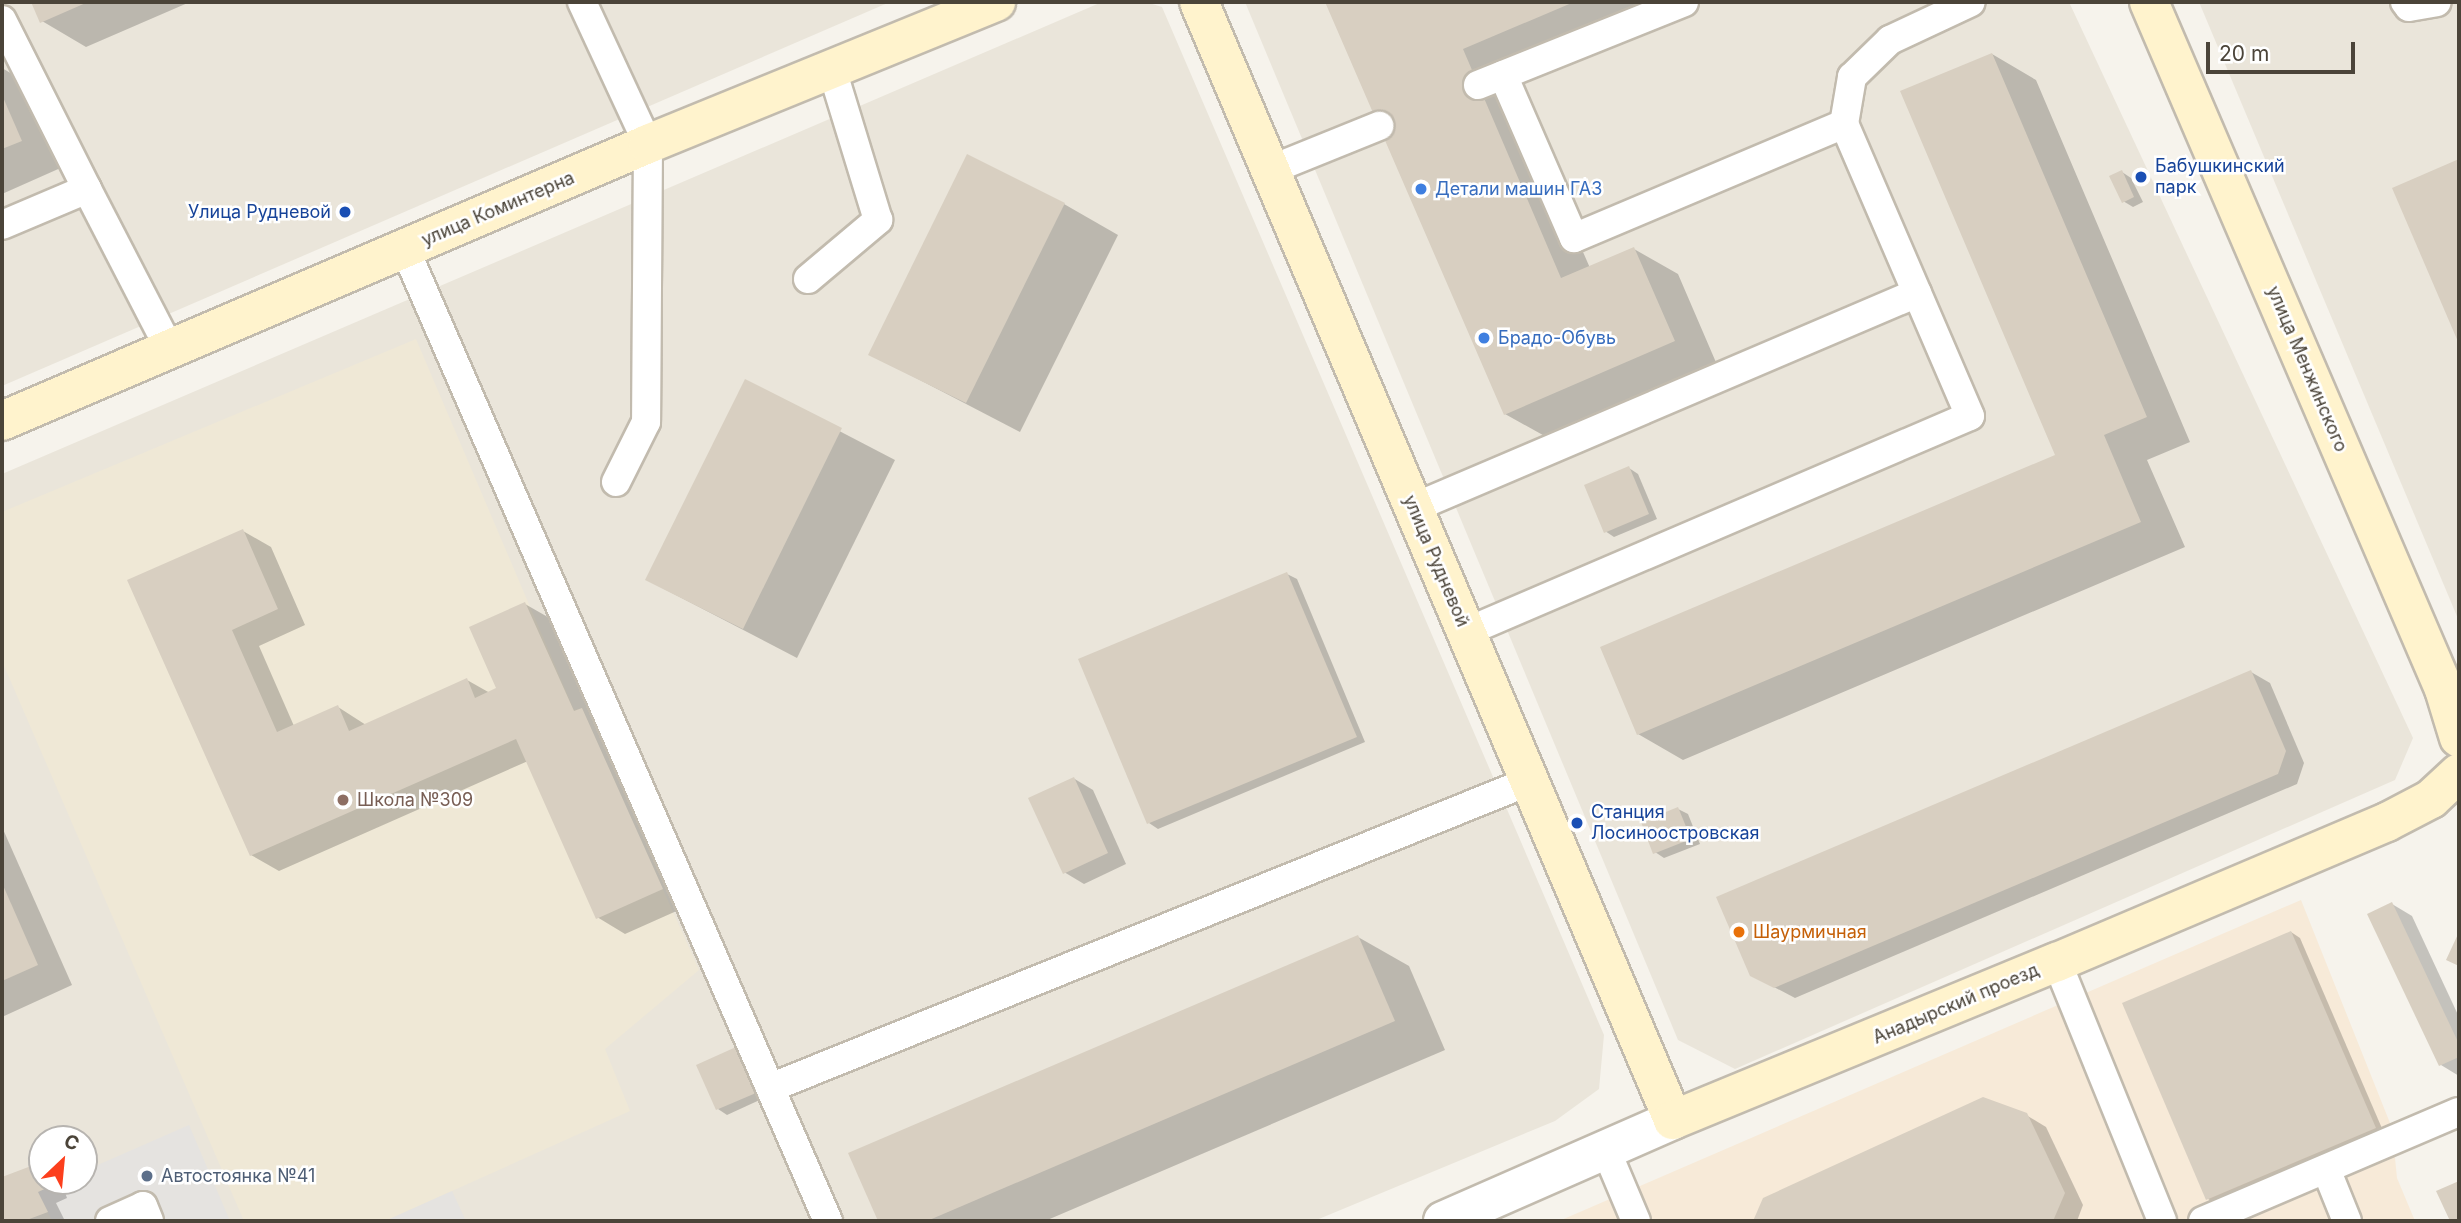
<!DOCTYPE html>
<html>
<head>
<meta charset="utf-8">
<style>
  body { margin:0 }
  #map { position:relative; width:2461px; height:1223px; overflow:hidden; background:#f6f3ec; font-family:Inter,sans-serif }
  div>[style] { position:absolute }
  .residential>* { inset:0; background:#eae5da }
  .commercial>* { inset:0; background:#f7ead8 }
  .education>* { inset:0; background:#efe8d6 }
  .parking>* { inset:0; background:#e5e3e0 }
  .shadow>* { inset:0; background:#0003 }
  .building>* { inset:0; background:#d8cfc1 }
  .roads { filter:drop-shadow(2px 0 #c2bbae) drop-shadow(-2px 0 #c2bbae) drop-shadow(0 2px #c2bbae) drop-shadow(0 -2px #c2bbae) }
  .lane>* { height:28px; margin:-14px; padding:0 14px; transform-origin:14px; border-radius:14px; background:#fff }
  .street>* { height:38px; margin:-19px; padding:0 19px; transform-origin:19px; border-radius:19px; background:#fff }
  .secondary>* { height:38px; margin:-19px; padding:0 19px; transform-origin:19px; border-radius:19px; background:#fff3cd }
  .dots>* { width:19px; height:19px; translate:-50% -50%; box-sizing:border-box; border:4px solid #fff; border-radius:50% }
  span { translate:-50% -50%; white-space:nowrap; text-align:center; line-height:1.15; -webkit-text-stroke:5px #fff; paint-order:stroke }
  .transit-label { font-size:18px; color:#164399 }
  .left { translate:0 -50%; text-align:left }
  .right { translate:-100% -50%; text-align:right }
  .shop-label { font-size:18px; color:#366cbe }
  .street-label { font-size:18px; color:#4b4439 }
  .education-label { font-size:18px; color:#785e54 }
  .food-label { font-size:18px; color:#c56008 }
  .service-label { font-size:18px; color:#4e5e75 }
  .frame { position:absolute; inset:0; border:4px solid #4b4439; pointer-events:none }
  .north { position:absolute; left:28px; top:1125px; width:70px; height:70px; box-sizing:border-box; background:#fff; border:2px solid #b7b4b0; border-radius:50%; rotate:26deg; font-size:19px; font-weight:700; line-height:28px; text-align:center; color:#4b4439 }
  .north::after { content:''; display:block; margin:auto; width:24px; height:32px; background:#fc3f1d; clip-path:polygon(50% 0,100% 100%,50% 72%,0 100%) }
  .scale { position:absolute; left:2206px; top:42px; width:149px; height:32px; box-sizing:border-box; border:4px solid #4b4439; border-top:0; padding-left:9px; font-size:21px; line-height:24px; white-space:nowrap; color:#4b4439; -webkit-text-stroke:5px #fff; paint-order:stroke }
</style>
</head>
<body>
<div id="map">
  <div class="residential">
    <i style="clip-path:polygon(2px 2px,890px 2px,2px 386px)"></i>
    <i style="clip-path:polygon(evenodd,1102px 2px,1146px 2px,1162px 7px,1604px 1035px,1599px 1089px,1555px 1121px,1314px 1221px,2px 1221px,2px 474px,1102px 2px,42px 1139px,84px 1139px,84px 1181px,42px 1181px,42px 1139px)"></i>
    <i style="clip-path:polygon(1245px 2px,2069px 2px,2413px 738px,2395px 780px,1735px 1069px,1678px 1040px)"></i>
    <i style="clip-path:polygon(2199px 2px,2459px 2px,2459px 621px)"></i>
  </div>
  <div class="commercial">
    <i style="clip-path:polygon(2301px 900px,2392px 1128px,2397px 1178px,2415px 1221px,1559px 1221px)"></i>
  </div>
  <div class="education">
    <i style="clip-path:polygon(416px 339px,574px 710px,582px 708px,699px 970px,605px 1049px,630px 1111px,385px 1221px,244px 1221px,2px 661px,2px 512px)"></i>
  </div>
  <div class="parking">
    <i style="clip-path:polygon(189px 1125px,230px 1221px,52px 1221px,38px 1192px,61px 1181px,84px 1181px,84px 1171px)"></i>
    <i style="clip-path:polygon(452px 1191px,466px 1221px,385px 1221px)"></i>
  </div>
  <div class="shadow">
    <i style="clip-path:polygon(33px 2px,190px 2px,86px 47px,42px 21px)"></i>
    <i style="clip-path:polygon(1327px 2px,1676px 2px,1506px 75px,1590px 268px,1634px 249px,1678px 274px,1718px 367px,1550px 439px,1505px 414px)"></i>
    <i style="clip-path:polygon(1992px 54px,2036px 80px,2190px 442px,2147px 460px,2185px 547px,1683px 760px,1638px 734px,2057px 456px)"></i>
    <i style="clip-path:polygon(2px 68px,29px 84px,65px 166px,2px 194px)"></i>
    <i style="clip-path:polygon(2459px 160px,2459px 340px,2394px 188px)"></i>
    <i style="clip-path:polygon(2122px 172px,2131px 178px,2143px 202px,2133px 207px,2123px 201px)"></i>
    <i style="clip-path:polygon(1064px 204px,1118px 235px,1020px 432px,870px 354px)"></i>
    <i style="clip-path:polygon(745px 382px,895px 460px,797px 658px,647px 580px)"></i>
    <i style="clip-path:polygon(1629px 468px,1638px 474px,1657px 519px,1614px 537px,1605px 531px)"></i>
    <i style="clip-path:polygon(243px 531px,271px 547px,305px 625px,259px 646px,294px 726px,338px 707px,366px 725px,467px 680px,490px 693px,498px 689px,525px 604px,553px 620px,690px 905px,625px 934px,597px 917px,528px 761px,279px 871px,251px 855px,130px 581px)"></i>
    <i style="clip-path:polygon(1287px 574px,1297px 579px,1365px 742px,1158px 829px,1149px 823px)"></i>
    <i style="clip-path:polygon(2251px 672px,2270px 683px,2304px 763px,2297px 784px,1795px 998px,1751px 975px)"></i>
    <i style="clip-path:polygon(1073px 778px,1093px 790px,1126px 864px,1084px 884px,1064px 872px)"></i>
    <i style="clip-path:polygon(1678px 809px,1688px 814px,1700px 844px,1664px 858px,1655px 852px)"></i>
    <i style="clip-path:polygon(2px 827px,72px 985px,2px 1017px)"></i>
    <i style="clip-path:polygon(2392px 904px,2412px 916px,2459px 1017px,2459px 1076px,2441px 1065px,2370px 915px)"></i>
    <i style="clip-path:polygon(2291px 932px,2300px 938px,2384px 1133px,2217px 1204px,2208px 1199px)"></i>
    <i style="clip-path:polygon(1358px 937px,1409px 966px,1445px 1050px,1045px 1221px,880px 1221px,851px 1154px)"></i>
    <i style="clip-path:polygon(736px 1049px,745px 1055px,764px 1098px,727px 1115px,718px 1109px)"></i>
    <i style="clip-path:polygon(2026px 1115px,2046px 1127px,2083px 1205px,2077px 1221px,1755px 1221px,1764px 1200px)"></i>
    <i style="clip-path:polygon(39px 1165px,42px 1181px,61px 1181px,67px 1198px,56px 1203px,65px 1221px,2px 1221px,2px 1179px)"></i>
  </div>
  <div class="building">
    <i style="clip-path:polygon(31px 2px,88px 2px,40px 23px)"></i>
    <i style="clip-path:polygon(1325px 2px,1574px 2px,1463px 49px,1561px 278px,1634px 247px,1675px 341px,1504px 415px)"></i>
    <i style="clip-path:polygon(1992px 53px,2147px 417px,2104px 435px,2141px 522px,1637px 735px,1600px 647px,2055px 455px,1900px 91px)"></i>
    <i style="clip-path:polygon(2px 95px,22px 141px,2px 149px)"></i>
    <i style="clip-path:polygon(967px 154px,1065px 203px,966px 403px,868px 355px)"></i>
    <i style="clip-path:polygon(2459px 159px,2459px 344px,2392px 188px)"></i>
    <i style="clip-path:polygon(2122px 170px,2134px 197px,2122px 203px,2109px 176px)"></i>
    <i style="clip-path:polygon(745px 379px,842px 428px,743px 629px,645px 580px)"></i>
    <i style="clip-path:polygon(1629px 466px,1649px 514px,1604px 533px,1584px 485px)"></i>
    <i style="clip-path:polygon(243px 529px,278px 609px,232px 630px,277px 732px,338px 705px,349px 731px,467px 678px,475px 698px,496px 688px,469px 627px,525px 602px,574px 711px,582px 708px,663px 889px,596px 919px,516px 739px,250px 856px,127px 580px)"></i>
    <i style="clip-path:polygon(1287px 572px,1357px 737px,1147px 824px,1078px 659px)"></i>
    <i style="clip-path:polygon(2251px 670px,2286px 751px,2278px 774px,1774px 988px,1750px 976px,1716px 897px)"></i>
    <i style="clip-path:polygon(1074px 777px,1108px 853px,1063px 874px,1028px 798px)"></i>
    <i style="clip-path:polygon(1678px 807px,1691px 839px,1653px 854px,1641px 822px)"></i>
    <i style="clip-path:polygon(2px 883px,38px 965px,2px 981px)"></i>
    <i style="clip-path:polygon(2392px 902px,2459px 1044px,2459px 1057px,2439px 1066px,2367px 914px)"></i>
    <i style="clip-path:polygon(2291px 931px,2376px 1128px,2206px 1200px,2122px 1003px)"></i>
    <i style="clip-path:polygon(2459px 932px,2459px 966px,2446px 960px)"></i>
    <i style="clip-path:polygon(1358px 935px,1395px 1021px,927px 1221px,878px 1221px,848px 1153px)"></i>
    <i style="clip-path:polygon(736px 1047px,756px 1093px,716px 1110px,696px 1065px)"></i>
    <i style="clip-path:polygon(1983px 1097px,2027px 1113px,2065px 1193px,2053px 1221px,1753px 1221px,1763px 1198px)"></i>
    <i style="clip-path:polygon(39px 1163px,42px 1181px,46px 1181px,49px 1187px,38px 1192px,48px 1212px,24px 1221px,2px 1221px,2px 1177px)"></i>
    <i style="clip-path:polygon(2459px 1181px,2459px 1221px,2450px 1221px,2436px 1191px)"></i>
  </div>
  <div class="roads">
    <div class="lane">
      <i style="left:582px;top:2px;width:157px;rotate:65.1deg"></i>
      <i style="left:648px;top:144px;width:278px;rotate:90.4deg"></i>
      <i style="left:646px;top:422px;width:67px;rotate:116.6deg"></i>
      <i style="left:2405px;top:2px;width:6px;rotate:51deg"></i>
      <i style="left:2409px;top:7px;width:28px;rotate:-10deg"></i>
      <i style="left:2px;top:20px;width:189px;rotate:63.3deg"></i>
      <i style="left:87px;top:189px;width:92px;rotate:157deg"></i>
      <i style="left:1503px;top:75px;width:178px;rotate:66.5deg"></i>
      <i style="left:1574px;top:238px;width:293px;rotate:-22.9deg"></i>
      <i style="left:1478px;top:85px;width:222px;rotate:-21.9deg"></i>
      <i style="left:1270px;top:170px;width:118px;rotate:-22deg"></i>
      <i style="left:87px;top:189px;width:181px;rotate:62.7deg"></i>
      <i style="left:405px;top:249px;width:1060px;rotate:66.48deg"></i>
      <i style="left:808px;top:279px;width:92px;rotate:-40.1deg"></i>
      <i style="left:878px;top:220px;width:157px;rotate:-107deg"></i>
      <i style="left:1413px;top:508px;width:548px;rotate:-23.1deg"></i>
      <i style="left:1466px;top:632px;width:548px;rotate:-23.2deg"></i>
      <i style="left:1970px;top:416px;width:318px;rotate:-113.3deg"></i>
      <i style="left:1844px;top:124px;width:48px;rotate:-80.3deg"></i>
      <i style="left:1852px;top:77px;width:53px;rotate:-44.2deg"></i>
      <i style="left:1890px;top:40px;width:89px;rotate:-25.1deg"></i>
      <i style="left:2057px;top:962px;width:279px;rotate:67.9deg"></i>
      <i style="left:770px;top:1088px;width:820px;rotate:-22deg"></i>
      <i style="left:1606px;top:1150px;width:77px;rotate:67.1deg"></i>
      <i style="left:2326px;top:1169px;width:56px;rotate:68deg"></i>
      <i style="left:110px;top:1221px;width:36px;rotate:-24deg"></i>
      <i style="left:143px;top:1206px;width:16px;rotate:68deg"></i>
      <i style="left:2203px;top:1221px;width:278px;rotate:-23.1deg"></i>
    </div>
    <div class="street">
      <i style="left:1443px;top:1221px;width:251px;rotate:-23.7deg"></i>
    </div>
    <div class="secondary">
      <i style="left:1199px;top:2px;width:1214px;rotate:67.02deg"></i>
      <i style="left:1673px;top:1120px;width:415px;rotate:-22.4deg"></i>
      <i style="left:2057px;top:962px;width:358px;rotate:-23deg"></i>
      <i style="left:2387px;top:822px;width:50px;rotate:-27.6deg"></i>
      <i style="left:2431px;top:799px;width:38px;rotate:-43deg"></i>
      <i style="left:2149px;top:2px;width:748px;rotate:66.76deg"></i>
      <i style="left:2444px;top:689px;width:51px;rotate:73deg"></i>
      <i style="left:2px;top:421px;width:703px;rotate:-23.21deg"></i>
      <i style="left:648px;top:144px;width:376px;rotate:-22.2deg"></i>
    </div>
  </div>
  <div class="dots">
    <i style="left:2141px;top:177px;background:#1a4fb4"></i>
    <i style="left:1421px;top:189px;background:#3f7fe0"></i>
    <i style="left:345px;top:212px;background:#1a4fb4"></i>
    <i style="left:1484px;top:338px;background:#3f7fe0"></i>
    <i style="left:343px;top:800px;background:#8d6e63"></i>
    <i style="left:1577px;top:823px;background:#1a4fb4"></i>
    <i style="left:1739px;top:932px;background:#e8710a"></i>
    <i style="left:147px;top:1176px;background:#5c6f8a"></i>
  </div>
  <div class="transit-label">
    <span class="left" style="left:2155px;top:177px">Бабушкинский<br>парк</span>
    <span class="right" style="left:331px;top:212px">Улица Рудневой</span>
    <span class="left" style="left:1591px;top:823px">Станция<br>Лосиноостровская</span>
  </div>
  <div class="shop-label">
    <span class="left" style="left:1435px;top:189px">Детали машин ГАЗ</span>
    <span class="left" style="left:1498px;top:338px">Брадо-Обувь</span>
  </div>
  <div class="street-label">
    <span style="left:498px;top:209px;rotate:-23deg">улица Коминтерна</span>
    <span style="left:2307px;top:369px;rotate:67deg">улица Менжинского</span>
    <span style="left:1436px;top:561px;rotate:67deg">улица Рудневой</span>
    <span style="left:1956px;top:1004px;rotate:-23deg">Анадырский проезд</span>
  </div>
  <div class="education-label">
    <span class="left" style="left:357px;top:800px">Школа №309</span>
  </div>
  <div class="food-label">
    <span class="left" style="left:1753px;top:932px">Шаурмичная</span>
  </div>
  <div class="service-label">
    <span class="left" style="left:161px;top:1176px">Автостоянка №41</span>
  </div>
  <div class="frame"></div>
  <div class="north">С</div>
  <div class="scale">20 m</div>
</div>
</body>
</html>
